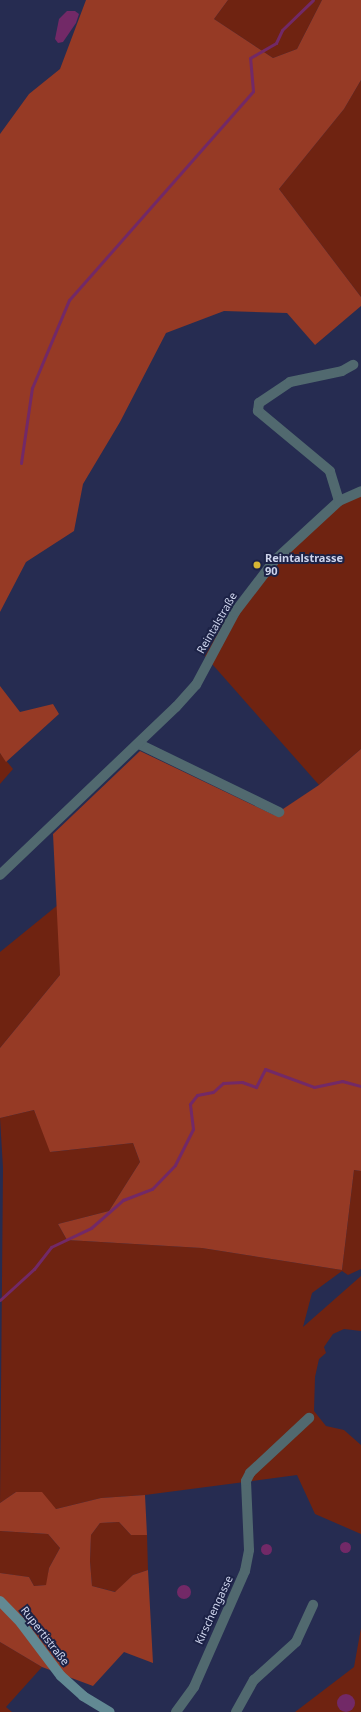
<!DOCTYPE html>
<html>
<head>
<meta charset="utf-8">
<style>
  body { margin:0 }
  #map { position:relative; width:361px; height:1712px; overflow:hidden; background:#262c51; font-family:"Noto Sans",sans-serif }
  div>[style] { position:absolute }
  .green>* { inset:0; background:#6f2311 }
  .forest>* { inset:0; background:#963a25 }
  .water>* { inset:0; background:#722967 }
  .round { border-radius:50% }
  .stream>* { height:3px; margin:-1.5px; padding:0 1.5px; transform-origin:1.5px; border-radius:1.5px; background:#722967 }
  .minor>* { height:10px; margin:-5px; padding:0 5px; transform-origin:5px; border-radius:5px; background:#51696f }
  .secondary>* { height:10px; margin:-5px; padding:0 5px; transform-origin:5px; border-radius:5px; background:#628993 }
  .dots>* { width:11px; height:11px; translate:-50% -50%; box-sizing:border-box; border:2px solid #1c2246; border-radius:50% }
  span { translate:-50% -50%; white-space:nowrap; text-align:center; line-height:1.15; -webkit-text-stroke:4px #1c2246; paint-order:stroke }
  .poi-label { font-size:11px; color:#ced4ec; font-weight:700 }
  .left { translate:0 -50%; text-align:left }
  .street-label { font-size:11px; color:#ced4ec }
</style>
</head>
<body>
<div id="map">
  <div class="green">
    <i style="clip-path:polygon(228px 0,322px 0,297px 49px,273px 58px,214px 19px)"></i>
    <i style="clip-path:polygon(361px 80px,361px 297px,279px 189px,344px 109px)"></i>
    <i style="clip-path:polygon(361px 491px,361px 749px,319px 785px,205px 656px,228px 615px,311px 526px)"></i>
    <i style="clip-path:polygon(0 753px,13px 769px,0 784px)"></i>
    <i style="clip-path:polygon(59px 904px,60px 975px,0 1048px,0 952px)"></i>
    <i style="clip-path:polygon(34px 1110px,51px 1152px,133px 1143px,140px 1162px,109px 1211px,58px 1224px,67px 1240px,202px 1248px,342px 1270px,354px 1170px,361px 1171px,361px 1269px,348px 1275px,342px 1271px,312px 1293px,303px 1327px,361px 1276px,361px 1331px,344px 1329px,333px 1334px,324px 1347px,326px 1353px,319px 1359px,315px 1377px,314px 1411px,326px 1426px,344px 1430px,361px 1445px,361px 1534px,315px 1514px,297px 1475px,145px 1495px,101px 1498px,56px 1509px,16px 1492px,0 1503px,3px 1168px,0 1118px)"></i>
    <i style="clip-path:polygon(119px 1522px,131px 1535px,147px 1535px,148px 1570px,133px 1575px,116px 1592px,92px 1586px,90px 1561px,91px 1535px,100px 1523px)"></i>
    <i style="clip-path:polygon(0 1531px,48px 1534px,60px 1548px,49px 1568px,47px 1585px,34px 1586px,29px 1577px,0 1573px)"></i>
    <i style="clip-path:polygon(361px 1628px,361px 1712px,295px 1712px,354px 1667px)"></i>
    <i style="clip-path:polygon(0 1642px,42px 1667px,6px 1707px,12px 1712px,0 1712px)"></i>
  </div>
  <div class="forest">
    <i style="clip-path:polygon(86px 0,228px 0,214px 19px,273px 58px,297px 49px,322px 0,361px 0,361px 80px,344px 109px,279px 189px,361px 297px,361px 306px,315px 345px,287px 313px,224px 311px,166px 333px,120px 422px,83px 484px,74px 531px,26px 562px,0 612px,0 134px,29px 94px,60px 69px)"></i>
    <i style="clip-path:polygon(0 686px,20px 712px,53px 704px,59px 714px,6px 762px,0 753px)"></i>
    <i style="clip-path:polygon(361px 749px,361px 1171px,354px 1170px,342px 1270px,202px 1248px,67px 1240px,58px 1224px,109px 1211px,140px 1162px,133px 1143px,50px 1152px,34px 1110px,0 1118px,0 1048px,60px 975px,53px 834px,140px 751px,274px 815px,319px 785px)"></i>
    <i style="clip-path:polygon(16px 1492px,42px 1492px,56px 1509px,101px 1498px,145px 1495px,147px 1535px,131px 1535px,119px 1522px,100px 1523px,91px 1535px,90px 1561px,92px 1586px,115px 1592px,133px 1575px,148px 1570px,153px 1663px,124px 1652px,93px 1686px,42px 1667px,0 1642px,0 1573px,29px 1577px,34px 1586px,46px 1585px,49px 1568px,60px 1548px,48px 1534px,0 1531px,0 1503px)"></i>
  </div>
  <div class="water">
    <i style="clip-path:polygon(75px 11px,79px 14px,76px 23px,63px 42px,58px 43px,55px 39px,59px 19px,67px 11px)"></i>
    <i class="round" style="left:339.5px;top:1541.5px;width:11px;height:11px"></i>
    <i class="round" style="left:260.5px;top:1543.5px;width:11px;height:11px"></i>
    <i class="round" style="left:177px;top:1585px;width:14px;height:14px"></i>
    <i class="round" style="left:337px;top:1694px;width:18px;height:18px"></i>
  </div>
  <div class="stream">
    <i style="left:21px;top:463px;width:76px;rotate:-81.7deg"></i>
    <i style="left:32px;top:388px;width:95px;rotate:-67.2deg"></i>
    <i style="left:69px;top:300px;width:278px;rotate:-48.6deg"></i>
    <i style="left:253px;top:91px;width:33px;rotate:-95deg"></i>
    <i style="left:250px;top:58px;width:30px;rotate:-30deg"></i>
    <i style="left:276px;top:43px;width:14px;rotate:-65deg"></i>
    <i style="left:282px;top:30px;width:43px;rotate:-44.1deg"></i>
    <i style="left:0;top:1300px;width:46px;rotate:-42.4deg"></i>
    <i style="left:34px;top:1269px;width:28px;rotate:-52deg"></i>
    <i style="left:51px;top:1247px;width:44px;rotate:-25.4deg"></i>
    <i style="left:91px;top:1228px;width:43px;rotate:-41.2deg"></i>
    <i style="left:123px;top:1200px;width:31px;rotate:-21deg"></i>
    <i style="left:152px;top:1189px;width:33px;rotate:-46deg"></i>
    <i style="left:175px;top:1165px;width:40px;rotate:-63.4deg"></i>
    <i style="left:193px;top:1129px;width:25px;rotate:-97deg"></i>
    <i style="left:190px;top:1104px;width:11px;rotate:-52deg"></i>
    <i style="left:197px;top:1095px;width:16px;rotate:-11deg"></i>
    <i style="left:213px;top:1092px;width:13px;rotate:-42deg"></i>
    <i style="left:223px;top:1083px;width:19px;rotate:-3deg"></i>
    <i style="left:242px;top:1082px;width:15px;rotate:20deg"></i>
    <i style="left:256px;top:1087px;width:20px;rotate:-63deg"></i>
    <i style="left:265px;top:1069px;width:52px;rotate:20.2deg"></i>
    <i style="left:314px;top:1087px;width:29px;rotate:-12deg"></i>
    <i style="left:342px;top:1081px;width:20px;rotate:15deg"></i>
  </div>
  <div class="minor">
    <i style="left:339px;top:501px;width:31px;rotate:-107deg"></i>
    <i style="left:330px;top:471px;width:94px;rotate:-140.2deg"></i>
    <i style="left:258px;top:411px;width:8px;rotate:-83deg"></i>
    <i style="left:259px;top:403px;width:37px;rotate:-34deg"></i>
    <i style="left:290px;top:382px;width:53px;rotate:-11.9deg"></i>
    <i style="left:342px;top:371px;width:13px;rotate:-29deg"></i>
    <i style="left:139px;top:744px;width:156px;rotate:25.9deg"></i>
    <i style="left:0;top:875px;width:243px;rotate:-43.7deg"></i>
    <i style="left:176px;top:707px;width:30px;rotate:-48deg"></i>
    <i style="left:196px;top:685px;width:83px;rotate:-61.9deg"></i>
    <i style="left:235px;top:612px;width:64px;rotate:-52.6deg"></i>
    <i style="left:274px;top:561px;width:88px;rotate:-42.7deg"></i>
    <i style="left:339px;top:501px;width:24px;rotate:-24deg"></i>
    <i style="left:176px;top:1712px;width:31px;rotate:-54deg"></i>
    <i style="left:194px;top:1687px;width:127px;rotate:-66.3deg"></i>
    <i style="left:245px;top:1571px;width:21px;rotate:-79deg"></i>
    <i style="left:249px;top:1550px;width:69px;rotate:-92.5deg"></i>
    <i style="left:246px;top:1481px;width:9px;rotate:-63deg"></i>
    <i style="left:250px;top:1473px;width:81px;rotate:-43deg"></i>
    <i style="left:236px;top:1712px;width:37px;rotate:-61deg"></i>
    <i style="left:254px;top:1680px;width:57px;rotate:-42.1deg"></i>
    <i style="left:296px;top:1642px;width:41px;rotate:-65.3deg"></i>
  </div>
  <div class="secondary">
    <i style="left:0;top:1601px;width:30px;rotate:46deg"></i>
    <i style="left:21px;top:1623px;width:66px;rotate:53deg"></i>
    <i style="left:61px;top:1676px;width:30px;rotate:42deg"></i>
    <i style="left:83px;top:1696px;width:31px;rotate:31deg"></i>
  </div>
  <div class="dots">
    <i style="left:257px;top:565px;background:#d6b534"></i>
  </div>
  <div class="poi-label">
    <span class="left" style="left:265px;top:565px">Reintalstrasse<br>90</span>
  </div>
  <div class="street-label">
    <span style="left:217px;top:623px;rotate:-60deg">Reintalstraße</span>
    <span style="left:214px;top:1610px;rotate:-65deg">Kirschengasse</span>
    <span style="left:45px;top:1636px;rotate:52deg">Rupertistraße</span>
  </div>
</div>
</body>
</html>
